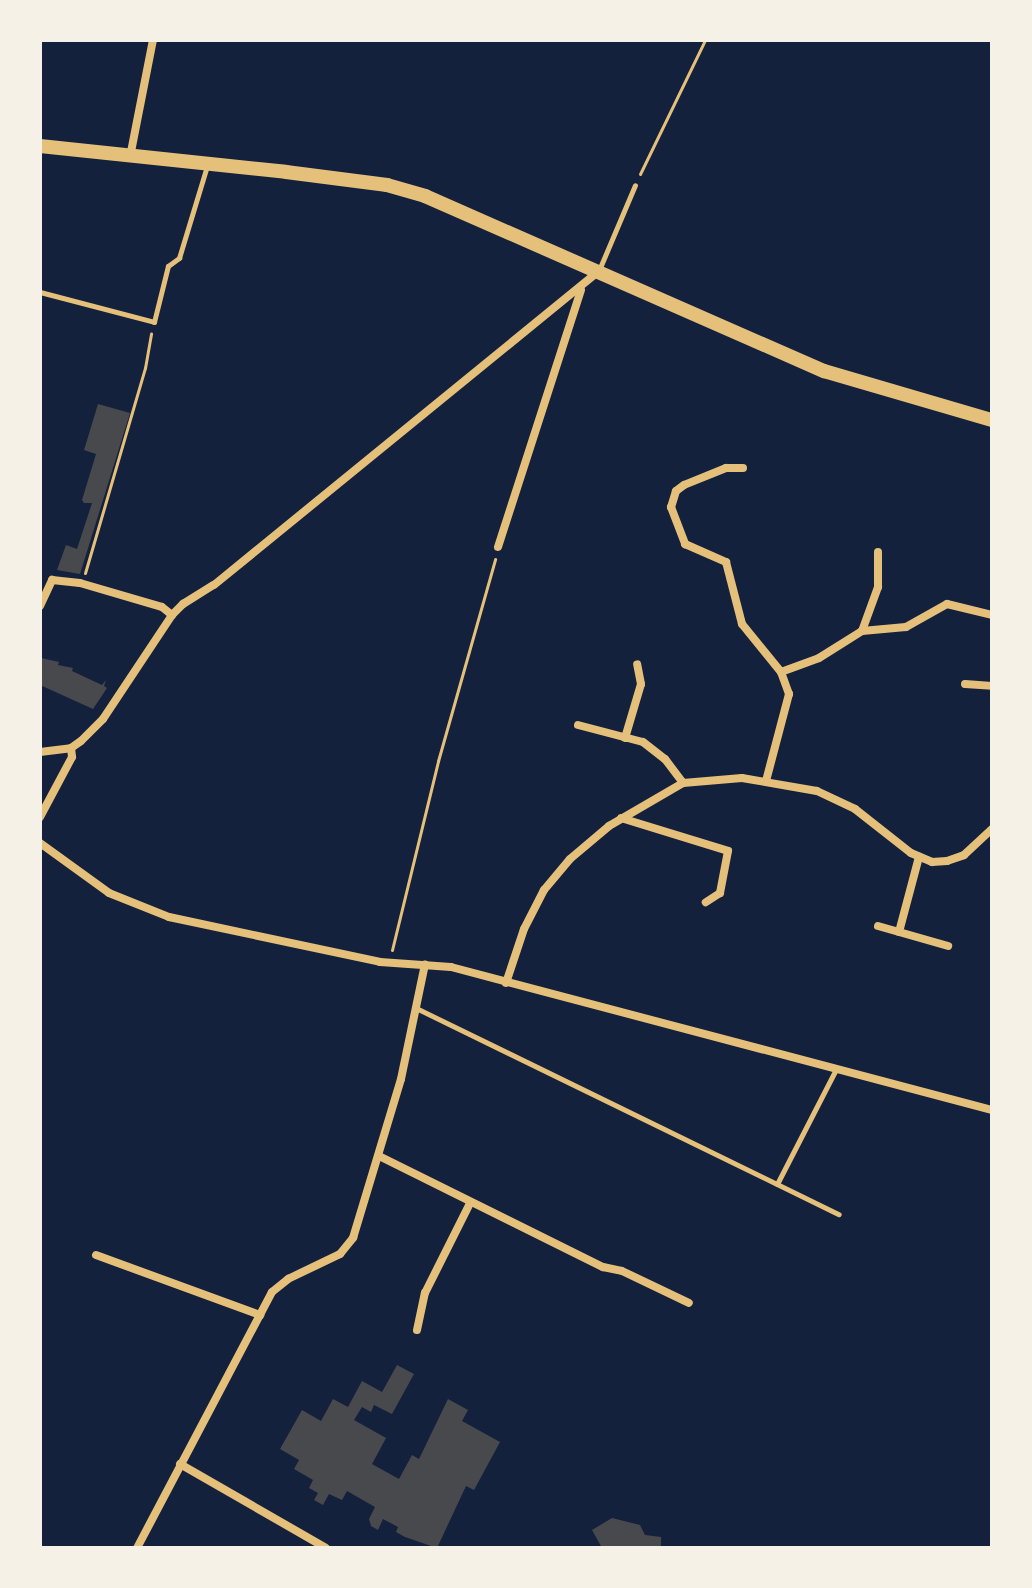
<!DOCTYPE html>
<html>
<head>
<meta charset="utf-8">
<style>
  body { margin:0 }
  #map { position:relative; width:1032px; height:1588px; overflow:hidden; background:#14213d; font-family:"Titillium Web",sans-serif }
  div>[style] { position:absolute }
  .building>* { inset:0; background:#48494c }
  .path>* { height:3px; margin:-1.5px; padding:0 1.5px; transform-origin:1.5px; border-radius:1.5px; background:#e5c07b }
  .service>* { height:5px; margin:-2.5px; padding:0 2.5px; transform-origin:2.5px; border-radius:2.5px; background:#e5c07b }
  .minor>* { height:8px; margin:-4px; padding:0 4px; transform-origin:4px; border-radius:4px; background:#e5c07b }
  .tertiary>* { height:14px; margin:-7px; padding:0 7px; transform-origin:7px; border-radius:7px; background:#e5c07b }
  span { translate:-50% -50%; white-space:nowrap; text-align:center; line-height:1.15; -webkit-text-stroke:6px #f6f1e7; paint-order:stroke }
  .frame { position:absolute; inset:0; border:42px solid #f6f1e7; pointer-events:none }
</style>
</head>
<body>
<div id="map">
  <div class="building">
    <i style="clip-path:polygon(98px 404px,130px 413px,80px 574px,57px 570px,66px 545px,77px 549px,92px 503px,84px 503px,82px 500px,96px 454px,84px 450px)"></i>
    <i style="clip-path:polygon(41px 658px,59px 662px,58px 665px,73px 668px,72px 671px,102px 685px,106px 680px,104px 686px,107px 688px,93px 709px,40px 685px)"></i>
    <i style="clip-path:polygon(397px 1365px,414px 1374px,392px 1414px,374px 1405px,371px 1412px,362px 1407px,354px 1420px,386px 1438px,372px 1464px,399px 1479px,412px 1455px,419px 1459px,448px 1399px,468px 1410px,462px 1421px,500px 1442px,474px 1490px,466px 1486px,437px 1548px,405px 1537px,396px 1532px,398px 1527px,383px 1519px,378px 1530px,371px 1526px,369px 1519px,375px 1507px,347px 1491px,342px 1500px,329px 1494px,323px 1505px,314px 1500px,318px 1493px,309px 1488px,313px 1480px,294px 1469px,299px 1460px,280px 1449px,302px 1410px,321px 1421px,333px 1399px,348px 1407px,362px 1381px,382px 1392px)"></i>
    <i style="clip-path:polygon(612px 1518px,640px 1525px,645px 1535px,661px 1537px,661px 1548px,602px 1548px,592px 1530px)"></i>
  </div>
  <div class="path">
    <i style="left:640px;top:174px;width:149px;rotate:-64.1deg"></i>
    <i style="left:85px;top:573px;width:214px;rotate:-73.7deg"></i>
    <i style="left:145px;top:368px;width:35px;rotate:-80deg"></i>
    <i style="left:392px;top:950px;width:195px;rotate:-76.3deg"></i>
    <i style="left:438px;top:761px;width:210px;rotate:-74.2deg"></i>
  </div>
  <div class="service">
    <i style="left:599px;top:270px;width:92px;rotate:-67deg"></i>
    <i style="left:40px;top:292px;width:118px;rotate:14.7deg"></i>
    <i style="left:154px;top:322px;width:58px;rotate:-76deg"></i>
    <i style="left:168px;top:266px;width:14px;rotate:-36deg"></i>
    <i style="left:179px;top:258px;width:96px;rotate:-73.1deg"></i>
    <i style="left:418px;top:1009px;width:468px;rotate:26deg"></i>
    <i style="left:777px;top:1184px;width:129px;rotate:-62.8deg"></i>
  </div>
  <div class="minor">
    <i style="left:130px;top:157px;width:119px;rotate:-78.9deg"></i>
    <i style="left:743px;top:468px;width:17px;rotate:180deg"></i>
    <i style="left:726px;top:468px;width:45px;rotate:158deg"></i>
    <i style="left:684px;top:485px;width:10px;rotate:143deg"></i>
    <i style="left:676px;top:491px;width:17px;rotate:107deg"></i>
    <i style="left:671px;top:507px;width:40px;rotate:69deg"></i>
    <i style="left:685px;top:544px;width:45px;rotate:23.7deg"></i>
    <i style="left:726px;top:562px;width:64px;rotate:75.5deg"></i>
    <i style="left:742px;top:624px;width:62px;rotate:50.9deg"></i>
    <i style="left:781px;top:672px;width:40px;rotate:-20.2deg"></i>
    <i style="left:819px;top:658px;width:51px;rotate:-32.1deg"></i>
    <i style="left:862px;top:631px;width:47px;rotate:-70deg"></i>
    <i style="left:878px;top:587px;width:35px;rotate:-90deg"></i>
    <i style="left:498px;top:547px;width:270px;rotate:-72.1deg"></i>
    <i style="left:40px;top:606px;width:29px;rotate:-65deg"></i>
    <i style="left:52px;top:580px;width:28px;rotate:6deg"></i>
    <i style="left:80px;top:583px;width:85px;rotate:16.3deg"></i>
    <i style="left:162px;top:607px;width:13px;rotate:39deg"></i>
    <i style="left:862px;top:631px;width:44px;rotate:-5.2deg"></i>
    <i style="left:906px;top:627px;width:47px;rotate:-29.3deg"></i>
    <i style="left:947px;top:604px;width:46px;rotate:13.7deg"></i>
    <i style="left:965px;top:684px;width:27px;rotate:4deg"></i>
    <i style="left:578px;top:725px;width:67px;rotate:14.7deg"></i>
    <i style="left:643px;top:742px;width:28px;rotate:38deg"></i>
    <i style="left:665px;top:759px;width:30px;rotate:53deg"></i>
    <i style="left:625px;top:738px;width:56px;rotate:-73.5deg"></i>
    <i style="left:641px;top:684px;width:20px;rotate:-101deg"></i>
    <i style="left:40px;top:752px;width:31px;rotate:-7deg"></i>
    <i style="left:71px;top:748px;width:12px;rotate:-35deg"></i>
    <i style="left:81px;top:741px;width:31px;rotate:-45deg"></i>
    <i style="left:103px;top:719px;width:125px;rotate:-56.4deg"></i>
    <i style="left:172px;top:615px;width:16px;rotate:-45deg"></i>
    <i style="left:183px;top:604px;width:36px;rotate:-32deg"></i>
    <i style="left:214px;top:585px;width:495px;rotate:-39.2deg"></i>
    <i style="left:766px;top:781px;width:90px;rotate:-75.2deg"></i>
    <i style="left:789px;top:694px;width:23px;rotate:-110deg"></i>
    <i style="left:40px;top:817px;width:68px;rotate:-61.9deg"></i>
    <i style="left:72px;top:757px;width:9px;rotate:-96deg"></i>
    <i style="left:621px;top:818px;width:112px;rotate:17.1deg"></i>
    <i style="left:728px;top:851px;width:43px;rotate:100.8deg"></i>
    <i style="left:720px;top:893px;width:17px;rotate:147deg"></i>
    <i style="left:40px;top:843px;width:85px;rotate:35.9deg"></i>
    <i style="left:109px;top:893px;width:65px;rotate:21.8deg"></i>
    <i style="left:169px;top:917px;width:216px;rotate:12deg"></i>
    <i style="left:380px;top:962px;width:71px;rotate:4deg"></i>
    <i style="left:451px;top:967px;width:560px;rotate:14.81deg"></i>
    <i style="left:878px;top:926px;width:73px;rotate:15.9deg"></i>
    <i style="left:899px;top:932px;width:78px;rotate:-75.1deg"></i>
    <i style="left:506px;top:983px;width:57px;rotate:-71.6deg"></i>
    <i style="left:524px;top:929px;width:44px;rotate:-62.9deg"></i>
    <i style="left:544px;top:890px;width:40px;rotate:-50deg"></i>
    <i style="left:570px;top:859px;width:51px;rotate:-40.2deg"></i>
    <i style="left:609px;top:826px;width:86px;rotate:-30.2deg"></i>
    <i style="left:683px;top:783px;width:59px;rotate:-4.8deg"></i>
    <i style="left:742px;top:778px;width:76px;rotate:9.8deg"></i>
    <i style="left:817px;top:791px;width:42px;rotate:25.3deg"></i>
    <i style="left:855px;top:809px;width:71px;rotate:38.2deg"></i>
    <i style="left:911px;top:853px;width:23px;rotate:23deg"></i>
    <i style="left:932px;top:862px;width:15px;rotate:-4deg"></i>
    <i style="left:947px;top:861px;width:18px;rotate:-19deg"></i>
    <i style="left:964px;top:855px;width:38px;rotate:-43deg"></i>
    <i style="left:379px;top:1156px;width:250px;rotate:26.4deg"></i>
    <i style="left:603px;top:1267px;width:19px;rotate:12deg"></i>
    <i style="left:622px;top:1271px;width:74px;rotate:25.5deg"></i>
    <i style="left:96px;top:1255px;width:175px;rotate:20.1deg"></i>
    <i style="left:417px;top:1330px;width:38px;rotate:-78deg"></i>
    <i style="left:425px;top:1293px;width:101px;rotate:-63.4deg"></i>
    <i style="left:180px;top:1464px;width:168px;rotate:29.9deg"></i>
    <i style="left:137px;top:1548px;width:289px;rotate:-62.2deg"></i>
    <i style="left:272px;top:1292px;width:21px;rotate:-39deg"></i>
    <i style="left:288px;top:1279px;width:58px;rotate:-25.7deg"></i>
    <i style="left:340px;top:1254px;width:21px;rotate:-51deg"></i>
    <i style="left:353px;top:1238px;width:166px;rotate:-73.2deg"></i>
    <i style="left:401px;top:1079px;width:117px;rotate:-78.2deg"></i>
  </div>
  <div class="tertiary">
    <i style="left:40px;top:146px;width:247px;rotate:6deg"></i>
    <i style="left:286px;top:172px;width:102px;rotate:7.3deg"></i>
    <i style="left:387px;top:185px;width:40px;rotate:16deg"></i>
    <i style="left:425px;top:196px;width:436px;rotate:23.7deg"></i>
    <i style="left:824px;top:371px;width:175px;rotate:16.3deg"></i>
  </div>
  <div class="frame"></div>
</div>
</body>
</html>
